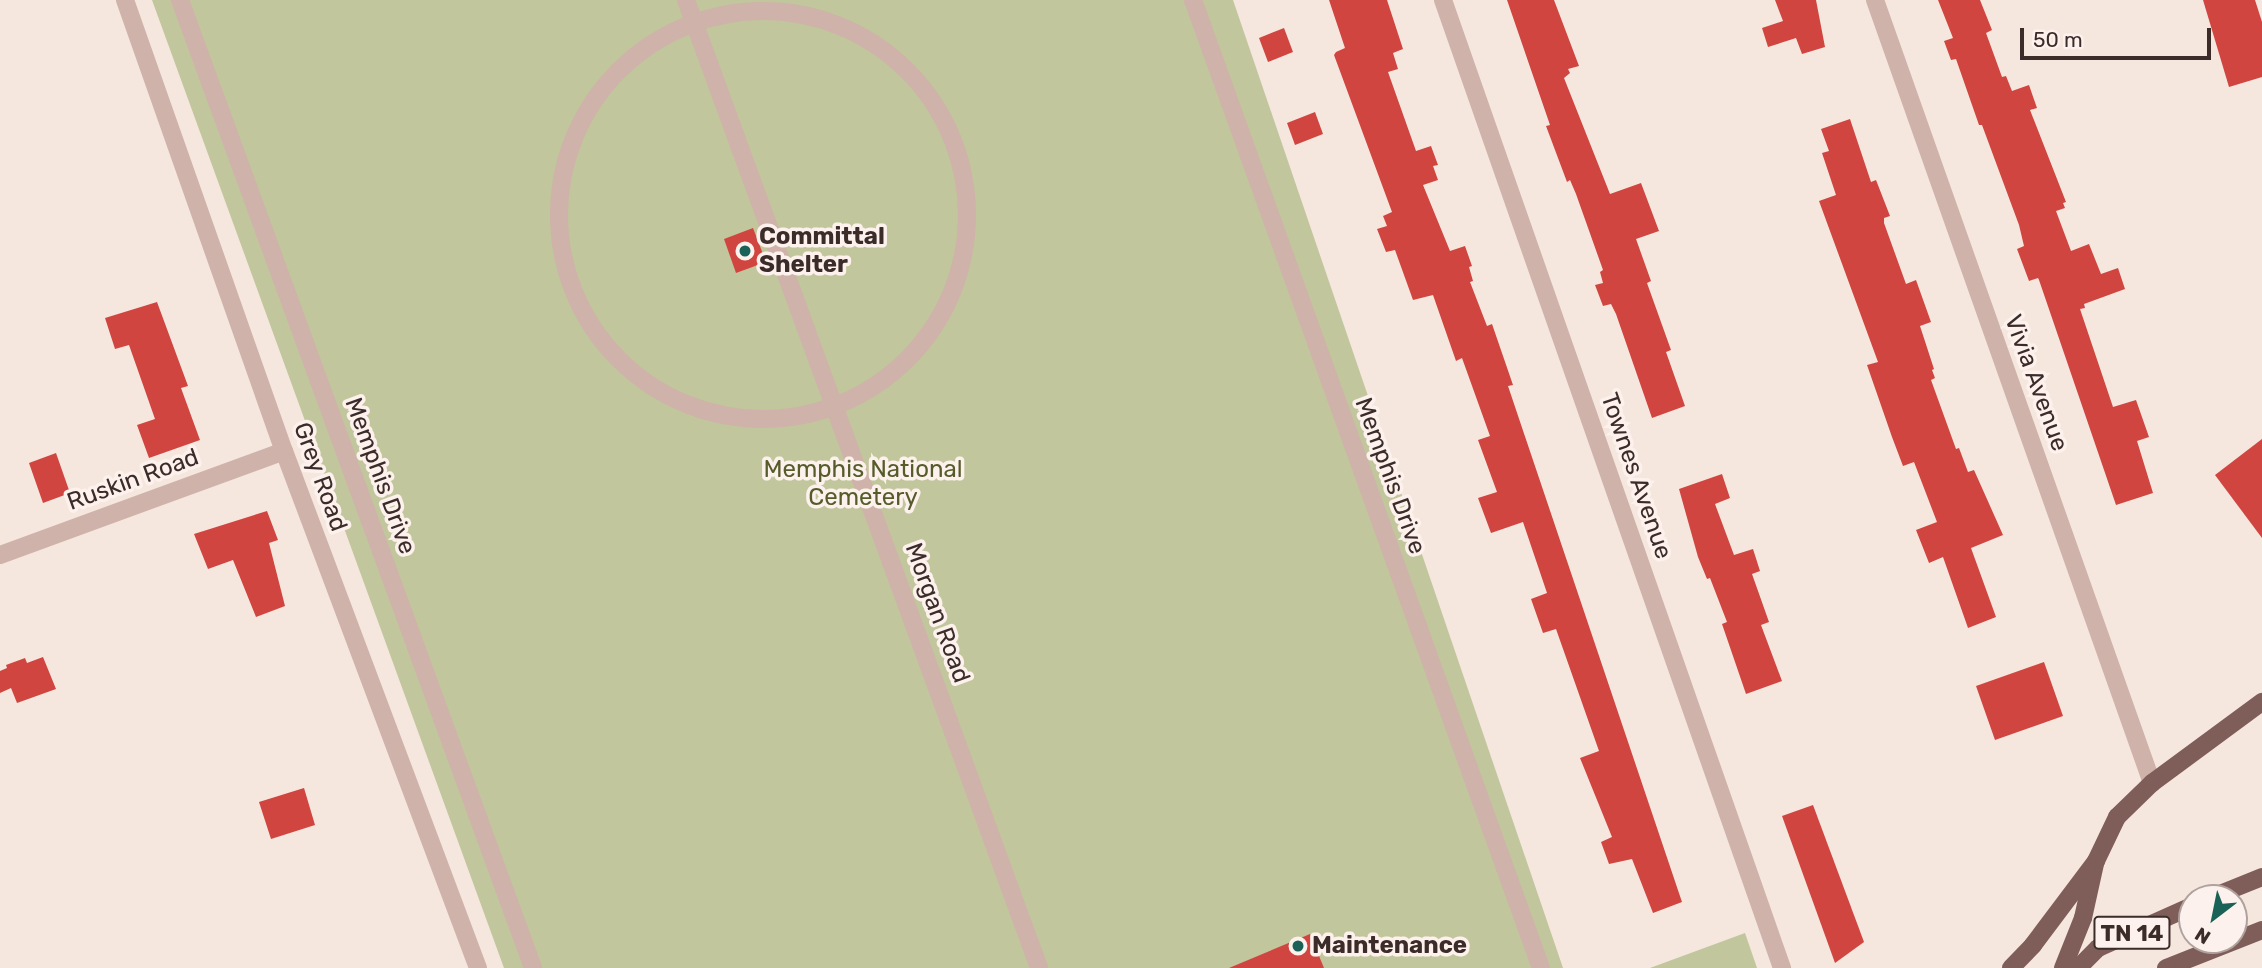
<!DOCTYPE html>
<html>
<head>
<meta charset="utf-8">
<style>
  body { margin:0 }
  #map { position:relative; width:2262px; height:968px; overflow:hidden; background:#f5e6de; font-family:Rubik,sans-serif }
  div>[style] { position:absolute }
  .green>* { inset:0; background:#c1c69c }
  .building>* { inset:0; background:#d14540 }
  .minor>* { height:18px; margin:-9px; padding:0 9px; transform-origin:9px; border-radius:9px; background:#cfb2a9 }
  .minor>.ring { margin:-9px; padding:0; box-sizing:content-box; background:none; border:18px solid #cfb2a9; border-radius:50% }
  .major>* { height:18px; margin:-9px; padding:0 9px; transform-origin:9px; border-radius:9px; background:#7f5e59 }
  .dots>* { width:19px; height:19px; translate:-50% -50%; box-sizing:border-box; border:4px solid #fcf1ec; border-radius:50% }
  span { translate:-50% -50%; white-space:nowrap; text-align:center; line-height:1.15; -webkit-text-stroke:7px #fcf1ec; paint-order:stroke }
  .shield-label span { padding:2px 5px; background:#fcf1ec; border:2px solid; border-radius:5px; -webkit-text-stroke-width:0 }
  .shield-label { font-size:23px; color:#3b2b29; font-weight:700 }
  .poi-label { font-size:24px; color:#3b2b29; font-weight:700 }
  .left { translate:0 -50%; text-align:left }
  .street-label { font-size:24px; color:#3b2b29 }
  .park-label { font-size:24px; color:#555c2a }
  .north { position:absolute; left:2178px; top:884px; width:70px; height:70px; box-sizing:border-box; background:#fcf1ec; border:2px solid #afa29e; border-radius:50%; rotate:212deg; font-size:19px; font-weight:700; line-height:28px; text-align:center; color:#3b2b29 }
  .north::after { content:''; display:block; margin:auto; width:24px; height:32px; background:#1a6257; clip-path:polygon(50% 0,100% 100%,50% 72%,0 100%) }
  .scale { position:absolute; left:2020px; top:28px; width:191px; height:32px; box-sizing:border-box; border:4px solid #3b2b29; border-top:0; padding-left:9px; font-size:21px; line-height:24px; white-space:nowrap; color:#3b2b29; -webkit-text-stroke:5px #fcf1ec; paint-order:stroke }
</style>
</head>
<body>
<div id="map">
  <div class="green">
    <i style="clip-path:polygon(152px 0,1233px 0,1563px 968px,504px 968px)"></i>
    <i style="clip-path:polygon(1745px 933px,1757px 968px,1650px 968px)"></i>
  </div>
  <div class="building">
    <i style="clip-path:polygon(1329px 0,1387px 0,1403px 49px,1393px 53px,1398px 69px,1388px 72px,1416px 151px,1431px 146px,1438px 165px,1433px 166px,1438px 180px,1423px 185px,1450px 251px,1465px 246px,1472px 266px,1469px 267px,1473px 281px,1470px 282px,1487px 326px,1492px 324px,1513px 385px,1508px 386px,1682px 902px,1653px 913px,1632px 859px,1609px 864px,1601px 842px,1612px 837px,1580px 758px,1599px 751px,1556px 629px,1543px 633px,1531px 599px,1547px 593px,1523px 522px,1491px 533px,1478px 498px,1497px 492px,1478px 440px,1490px 436px,1462px 358px,1456px 361px,1433px 295px,1413px 300px,1395px 250px,1386px 252px,1377px 229px,1387px 226px,1383px 216px,1392px 212px,1334px 55px,1336px 52px,1345px 48px)"></i>
    <i style="clip-path:polygon(1507px 0,1554px 0,1579px 66px,1568px 69px,1570px 73px,1564px 78px,1610px 194px,1641px 183px,1659px 231px,1636px 239px,1651px 281px,1647px 283px,1671px 350px,1666px 352px,1685px 406px,1652px 418px,1616px 314px,1611px 304px,1603px 306px,1595px 285px,1603px 283px,1600px 272px,1603px 270px,1576px 194px,1570px 180px,1567px 182px,1546px 126px,1550px 125px)"></i>
    <i style="clip-path:polygon(1775px 0,1816px 0,1825px 47px,1802px 54px,1796px 38px,1768px 47px,1762px 28px,1783px 21px)"></i>
    <i style="clip-path:polygon(1938px 0,1980px 0,1992px 30px,1986px 33px,2002px 77px,2006px 76px,2012px 91px,2029px 85px,2037px 108px,2030px 110px,2066px 202px,2063px 203px,2065px 208px,2056px 211px,2071px 251px,2089px 244px,2101px 274px,2118px 268px,2125px 289px,2084px 304px,2085px 308px,2080px 309px,2113px 407px,2136px 400px,2149px 437px,2137px 441px,2153px 493px,2116px 505px,2039px 280px,2038px 278px,2029px 281px,2017px 249px,2024px 246px,2019px 225px,1982px 125px,1979px 125px,1956px 59px,1951px 60px,1944px 41px,1953px 38px)"></i>
    <i style="clip-path:polygon(2203px 0,2255px 0,2262px 22px,2262px 77px,2229px 87px)"></i>
    <i style="clip-path:polygon(1284px 28px,1293px 52px,1268px 62px,1259px 38px)"></i>
    <i style="clip-path:polygon(1315px 112px,1323px 134px,1295px 145px,1287px 123px)"></i>
    <i style="clip-path:polygon(1850px 119px,1871px 182px,1876px 180px,1890px 216px,1884px 218px,1884px 223px,1906px 284px,1916px 280px,1931px 322px,1920px 326px,1934px 369px,1932px 370px,1935px 378px,1931px 380px,1956px 449px,1959px 448px,1968px 472px,1974px 470px,2003px 535px,1971px 548px,1996px 617px,1968px 628px,1943px 557px,1929px 563px,1916px 530px,1937px 522px,1914px 462px,1903px 466px,1892px 437px,1867px 365px,1878px 362px,1819px 201px,1836px 195px,1822px 153px,1829px 151px,1821px 129px)"></i>
    <i style="clip-path:polygon(753px 228px,766px 262px,736px 273px,724px 239px)"></i>
    <i style="clip-path:polygon(157px 302px,188px 386px,181px 388px,200px 440px,149px 458px,137px 425px,155px 419px,129px 345px,115px 349px,105px 318px)"></i>
    <i style="clip-path:polygon(2262px 439px,2262px 538px,2215px 475px)"></i>
    <i style="clip-path:polygon(56px 453px,70px 493px,43px 503px,29px 463px)"></i>
    <i style="clip-path:polygon(1722px 474px,1730px 498px,1715px 504px,1734px 555px,1753px 549px,1760px 571px,1752px 574px,1769px 622px,1761px 625px,1782px 681px,1746px 694px,1722px 624px,1727px 622px,1710px 578px,1707px 579px,1698px 557px,1679px 489px)"></i>
    <i style="clip-path:polygon(267px 511px,278px 540px,269px 543px,285px 606px,256px 617px,233px 560px,208px 569px,194px 534px)"></i>
    <i style="clip-path:polygon(43px 657px,56px 689px,17px 703px,11px 688px,0 693px,0 671px,7px 668px,6px 665px,25px 658px,27px 663px)"></i>
    <i style="clip-path:polygon(2044px 662px,2063px 716px,1995px 740px,1976px 686px)"></i>
    <i style="clip-path:polygon(304px 788px,315px 825px,271px 839px,259px 802px)"></i>
    <i style="clip-path:polygon(1813px 805px,1864px 942px,1835px 963px,1782px 816px)"></i>
    <i style="clip-path:polygon(1310px 934px,1324px 968px,1229px 968px)"></i>
  </div>
  <div class="minor">
    <i style="left:125px;top:0;width:478px;rotate:70.6deg"></i>
    <i style="left:284px;top:451px;width:552px;rotate:69.43deg"></i>
    <i style="left:180px;top:0;width:1030px;rotate:69.96deg"></i>
    <i style="left:686px;top:0;width:1030px;rotate:69.96deg"></i>
    <i style="left:1193px;top:0;width:1029px;rotate:70.23deg"></i>
    <i style="left:1443px;top:0;width:1026px;rotate:70.7deg"></i>
    <i style="left:1875px;top:0;width:831px;rotate:70.52deg"></i>
    <i class="ring" style="left:559px;top:11px;width:390px;height:390px"></i>
    <i style="left:0;top:555px;width:302px;rotate:-20.1deg"></i>
  </div>
  <div class="major">
    <i style="left:2210px;top:898px;width:56px;rotate:-22deg"></i>
    <i style="left:2011px;top:968px;width:32px;rotate:-46deg"></i>
    <i style="left:2033px;top:945px;width:105px;rotate:-53.1deg"></i>
    <i style="left:2096px;top:861px;width:49px;rotate:-64.5deg"></i>
    <i style="left:2117px;top:817px;width:49px;rotate:-44.2deg"></i>
    <i style="left:2152px;top:783px;width:137px;rotate:-36.4deg"></i>
    <i style="left:2063px;top:968px;width:54px;rotate:-68.2deg"></i>
    <i style="left:2083px;top:918px;width:55px;rotate:-77.5deg"></i>
    <i style="left:2078px;top:968px;width:28px;rotate:-45deg"></i>
    <i style="left:2098px;top:948px;width:103px;rotate:-24.1deg"></i>
    <i style="left:2166px;top:968px;width:103px;rotate:-21.6deg"></i>
  </div>
  <div class="dots">
    <i style="left:745px;top:251px;background:#1a6257"></i>
    <i style="left:1298px;top:946px;background:#1a6257"></i>
  </div>
  <div class="shield-label">
    <span style="left:2132px;top:933px">TN 14</span>
  </div>
  <div class="poi-label">
    <span class="left" style="left:759px;top:251px">Committal<br>Shelter</span>
    <span class="left" style="left:1312px;top:946px">Maintenance</span>
  </div>
  <div class="street-label">
    <span style="left:2036px;top:383px;rotate:70deg">Vivia Avenue</span>
    <span style="left:380px;top:476px;rotate:70deg">Memphis Drive</span>
    <span style="left:1390px;top:476px;rotate:70deg">Memphis Drive</span>
    <span style="left:1636px;top:476px;rotate:71deg">Townes Avenue</span>
    <span style="left:320px;top:477px;rotate:70deg">Grey Road</span>
    <span style="left:133px;top:480px;rotate:-20deg">Ruskin Road</span>
    <span style="left:937px;top:613px;rotate:70deg">Morgan Road</span>
  </div>
  <div class="park-label">
    <span style="left:863px;top:484px">Memphis National<br>Cemetery</span>
  </div>
  <div class="north">N</div>
  <div class="scale">50 m</div>
</div>
</body>
</html>
